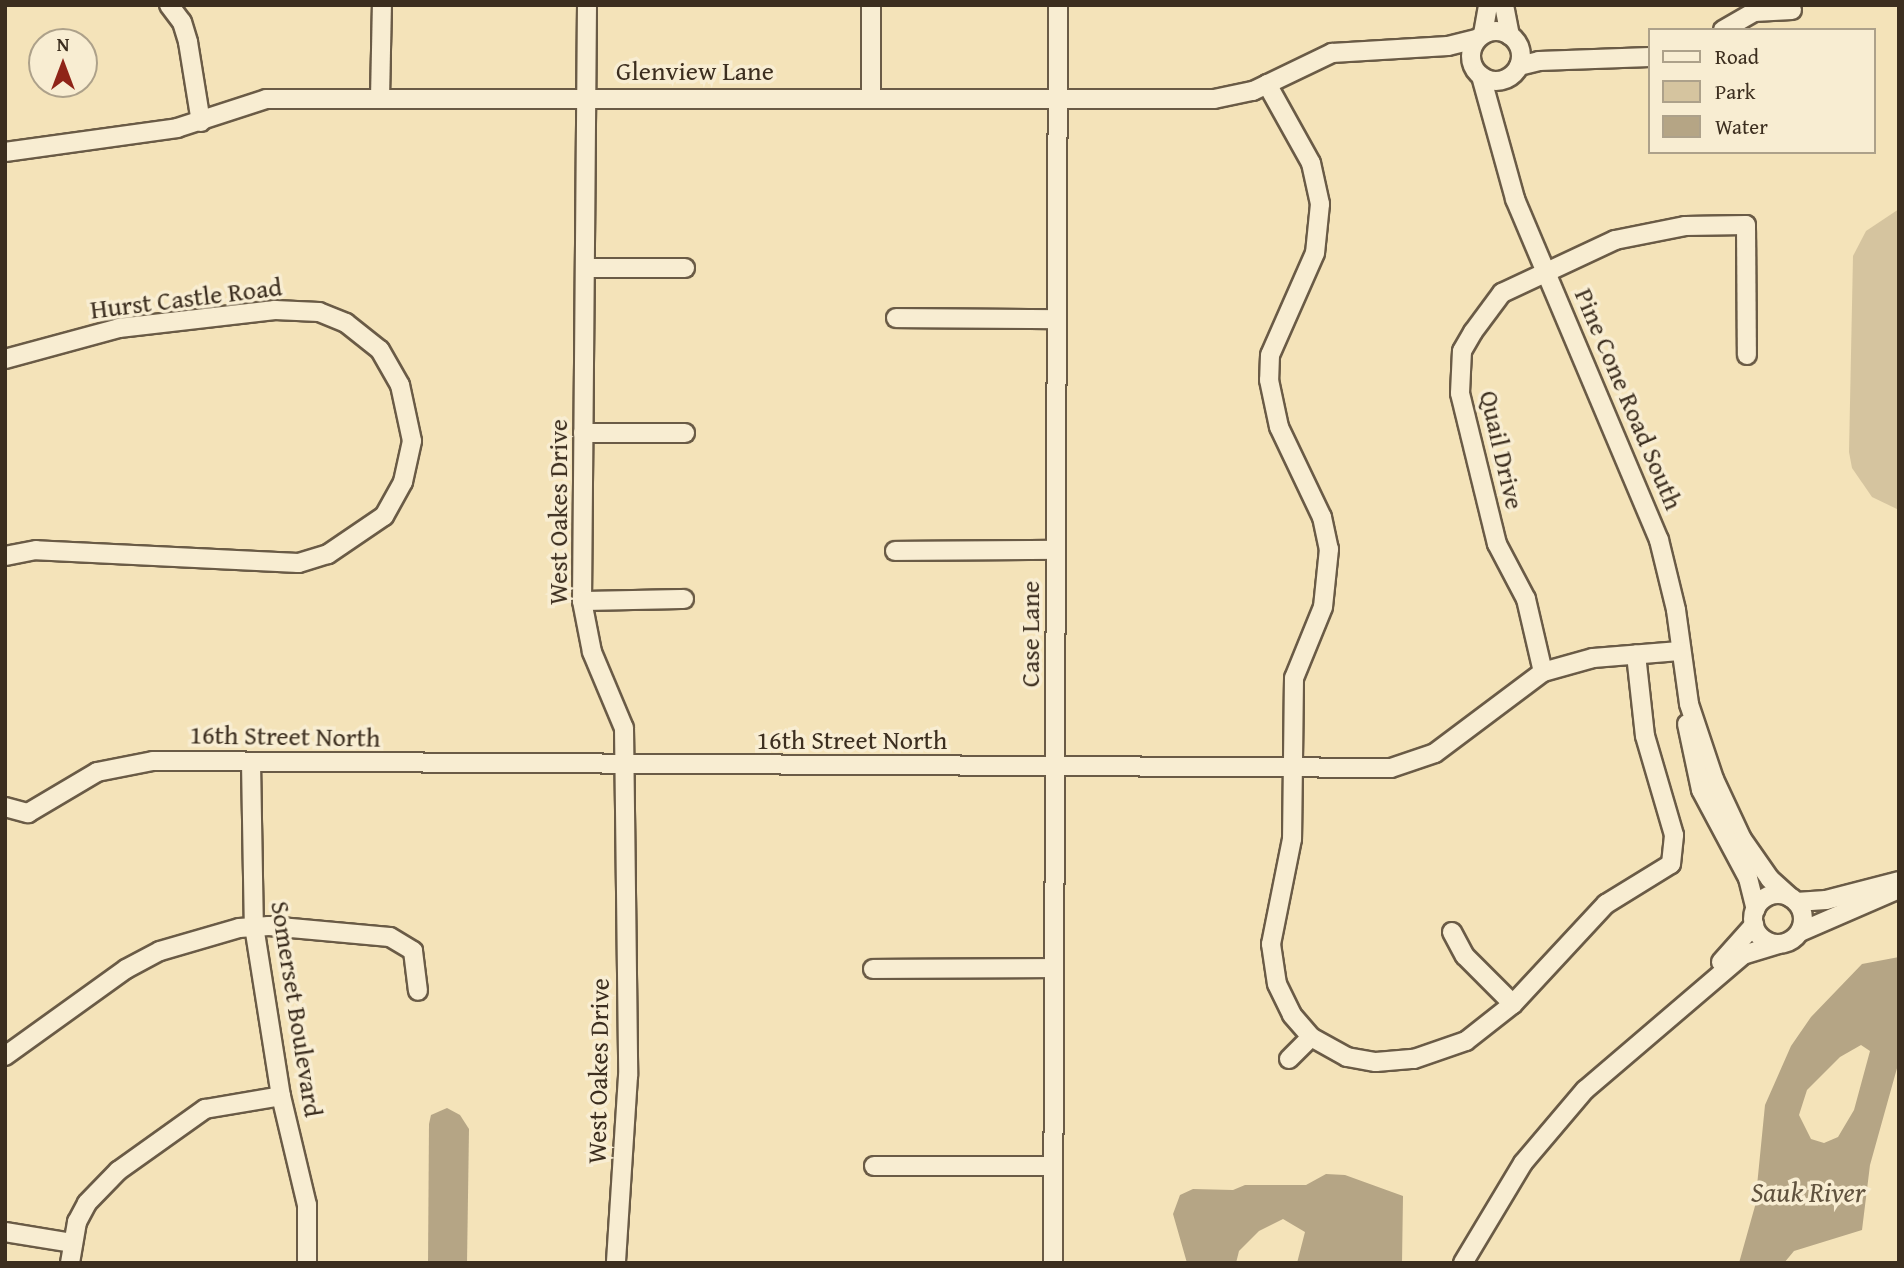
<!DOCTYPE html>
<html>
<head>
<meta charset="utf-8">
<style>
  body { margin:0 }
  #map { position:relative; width:1904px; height:1268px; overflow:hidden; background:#f4e3b9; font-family:"Gentium Book Plus",serif }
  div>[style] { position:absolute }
  .green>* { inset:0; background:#d5c49f }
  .water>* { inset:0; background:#b5a585 }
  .roads { filter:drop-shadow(2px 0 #6a5b46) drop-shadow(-2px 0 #6a5b46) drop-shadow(0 2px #6a5b46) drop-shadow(0 -2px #6a5b46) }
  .minor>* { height:18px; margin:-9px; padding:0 9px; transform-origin:9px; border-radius:9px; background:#f8edd2 }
  .minor>.ring { margin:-9px; padding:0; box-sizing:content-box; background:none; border:18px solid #f8edd2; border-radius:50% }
  span { translate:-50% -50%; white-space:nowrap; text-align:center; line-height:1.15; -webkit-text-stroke:7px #f8edd2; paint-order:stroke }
  .street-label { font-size:26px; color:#3c2e1f }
  .water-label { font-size:28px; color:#60523e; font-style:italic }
  .frame { position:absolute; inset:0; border:7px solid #3c2e1f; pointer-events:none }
  .legend { position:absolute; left:1648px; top:28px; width:228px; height:126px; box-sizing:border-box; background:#f8edd2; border:2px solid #ada18a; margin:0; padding:9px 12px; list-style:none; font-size:21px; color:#3c2e1f }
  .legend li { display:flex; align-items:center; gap:14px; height:35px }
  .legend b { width:35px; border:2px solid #ada18a }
  .north { position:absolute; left:28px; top:28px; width:70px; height:70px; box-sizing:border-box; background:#f8edd2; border:2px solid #ada18a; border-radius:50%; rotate:0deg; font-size:19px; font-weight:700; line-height:28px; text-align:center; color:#3c2e1f }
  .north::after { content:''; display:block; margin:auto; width:24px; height:32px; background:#8f2418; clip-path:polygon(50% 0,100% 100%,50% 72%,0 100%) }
</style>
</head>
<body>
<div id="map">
  <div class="green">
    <i style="clip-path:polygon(1899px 209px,1899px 510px,1872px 497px,1852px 468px,1849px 452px,1853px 256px,1866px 231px)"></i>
  </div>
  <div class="water">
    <i style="clip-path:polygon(evenodd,1899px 957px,1899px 1061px,1870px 1165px,1862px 1230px,1794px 1251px,1784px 1263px,1739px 1263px,1755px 1206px,1765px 1105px,1791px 1046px,1811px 1017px,1862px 964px,1899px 957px,1861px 1045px,1870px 1051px,1854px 1110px,1838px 1137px,1824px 1143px,1811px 1139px,1799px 1115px,1807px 1090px,1840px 1057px,1861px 1045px)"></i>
    <i style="clip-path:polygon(447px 1108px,460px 1115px,469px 1129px,467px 1263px,428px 1263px,429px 1124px,431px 1115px)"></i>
    <i style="clip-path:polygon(1326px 1174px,1345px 1175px,1403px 1196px,1402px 1263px,1297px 1263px,1305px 1232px,1283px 1219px,1259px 1231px,1239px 1251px,1236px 1263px,1187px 1263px,1173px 1214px,1180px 1195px,1193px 1189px,1233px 1190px,1245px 1185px,1306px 1185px)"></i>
  </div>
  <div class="roads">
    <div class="minor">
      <i style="left:169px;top:5px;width:21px;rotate:53deg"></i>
      <i style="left:182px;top:22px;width:21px;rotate:73deg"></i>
      <i style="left:188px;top:42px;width:81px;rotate:80.8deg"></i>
      <i style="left:587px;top:5px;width:596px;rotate:90.48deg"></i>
      <i style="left:582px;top:601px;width:52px;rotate:78.9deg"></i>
      <i style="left:592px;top:652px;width:82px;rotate:67.2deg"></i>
      <i style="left:624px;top:728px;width:348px;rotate:89.3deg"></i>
      <i style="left:628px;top:1076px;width:187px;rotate:93.7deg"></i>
      <i style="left:871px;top:5px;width:93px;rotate:90deg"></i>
      <i style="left:1504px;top:5px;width:31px;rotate:79deg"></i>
      <i style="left:1723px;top:30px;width:36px;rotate:-30deg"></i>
      <i style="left:1754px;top:12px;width:38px;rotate:-3deg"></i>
      <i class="ring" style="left:1471px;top:31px;width:32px;height:32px"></i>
      <i style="left:1483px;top:34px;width:29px;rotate:-80deg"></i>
      <i style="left:1519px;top:66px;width:21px;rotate:-14deg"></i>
      <i style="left:1539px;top:61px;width:111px;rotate:-2.1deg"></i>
      <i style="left:1481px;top:76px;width:128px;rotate:74.5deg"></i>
      <i style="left:1515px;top:199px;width:370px;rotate:67.1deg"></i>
      <i style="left:1659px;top:540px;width:72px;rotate:76.3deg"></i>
      <i style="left:1676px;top:610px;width:95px;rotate:82.1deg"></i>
      <i style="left:1689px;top:704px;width:79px;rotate:71.6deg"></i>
      <i style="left:1714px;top:779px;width:66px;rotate:65deg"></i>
      <i style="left:1742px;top:839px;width:49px;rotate:55deg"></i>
      <i style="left:1770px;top:879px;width:28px;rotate:42deg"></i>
      <i style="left:1267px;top:84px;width:90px;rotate:60.9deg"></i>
      <i style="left:1311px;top:163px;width:42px;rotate:77.6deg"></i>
      <i style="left:1320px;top:204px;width:49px;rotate:95.8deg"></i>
      <i style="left:1315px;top:253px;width:111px;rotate:113.8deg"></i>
      <i style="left:1270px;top:355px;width:25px;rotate:92deg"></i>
      <i style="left:1269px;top:380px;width:48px;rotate:78deg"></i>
      <i style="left:1279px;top:427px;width:100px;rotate:64.5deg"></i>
      <i style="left:1322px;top:517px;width:33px;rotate:78deg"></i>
      <i style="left:1329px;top:549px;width:58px;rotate:95.9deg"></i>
      <i style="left:1323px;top:607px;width:77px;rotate:112.2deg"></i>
      <i style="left:1294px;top:678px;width:161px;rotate:90.7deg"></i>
      <i style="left:1292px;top:839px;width:107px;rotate:101.3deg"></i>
      <i style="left:1271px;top:944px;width:40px;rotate:81.5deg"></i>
      <i style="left:1277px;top:984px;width:34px;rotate:64deg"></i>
      <i style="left:1292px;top:1015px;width:29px;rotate:49deg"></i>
      <i style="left:1311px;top:1037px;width:41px;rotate:29.1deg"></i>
      <i style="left:1347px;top:1057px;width:29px;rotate:10deg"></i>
      <i style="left:1376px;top:1062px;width:38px;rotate:-5deg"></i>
      <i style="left:1414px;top:1059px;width:55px;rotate:-19.1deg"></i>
      <i style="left:1466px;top:1041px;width:60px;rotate:-38.2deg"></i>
      <i style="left:1513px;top:1004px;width:137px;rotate:-47.1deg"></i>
      <i style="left:1606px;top:904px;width:76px;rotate:-31.6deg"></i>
      <i style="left:1671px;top:864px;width:29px;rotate:-84deg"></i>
      <i style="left:1674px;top:835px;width:103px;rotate:-106.3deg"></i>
      <i style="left:1645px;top:736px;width:82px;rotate:-96.3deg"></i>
      <i style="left:380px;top:98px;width:93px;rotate:-88.8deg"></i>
      <i style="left:5px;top:152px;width:174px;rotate:-7.9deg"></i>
      <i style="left:177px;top:128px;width:94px;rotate:-18deg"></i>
      <i style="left:266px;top:99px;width:948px"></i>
      <i style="left:1214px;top:99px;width:40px;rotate:-12deg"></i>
      <i style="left:1253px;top:91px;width:88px;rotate:-25.7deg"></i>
      <i style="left:1332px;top:53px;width:116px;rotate:-3.5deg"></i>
      <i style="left:1448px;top:46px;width:30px;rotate:-14deg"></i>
      <i style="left:585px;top:268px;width:100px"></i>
      <i style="left:896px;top:318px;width:160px;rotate:0.4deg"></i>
      <i style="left:5px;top:359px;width:118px;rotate:-15.2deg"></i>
      <i style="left:119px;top:328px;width:157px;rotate:-6.6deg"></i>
      <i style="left:275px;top:310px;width:44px;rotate:2.6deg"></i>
      <i style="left:319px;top:312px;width:29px;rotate:22deg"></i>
      <i style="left:346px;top:323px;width:43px;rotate:38.5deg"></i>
      <i style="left:380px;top:350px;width:40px;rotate:60.3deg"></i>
      <i style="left:400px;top:385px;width:57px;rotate:77.9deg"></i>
      <i style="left:412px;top:441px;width:42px;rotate:102.4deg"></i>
      <i style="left:403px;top:482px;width:39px;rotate:119deg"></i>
      <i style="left:384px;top:516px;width:68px;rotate:145.8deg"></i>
      <i style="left:328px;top:554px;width:31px;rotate:163deg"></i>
      <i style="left:298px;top:563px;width:262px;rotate:-177.2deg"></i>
      <i style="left:36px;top:550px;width:32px;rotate:169deg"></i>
      <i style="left:583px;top:433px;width:102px"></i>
      <i style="left:895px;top:551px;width:161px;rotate:-0.4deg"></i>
      <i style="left:582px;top:601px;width:102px;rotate:-1.1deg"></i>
      <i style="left:1543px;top:672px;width:75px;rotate:-103.1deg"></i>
      <i style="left:1526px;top:599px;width:62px;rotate:-117.8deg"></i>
      <i style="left:1497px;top:544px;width:155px;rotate:-103.8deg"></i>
      <i style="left:1460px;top:393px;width:42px;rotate:-87.3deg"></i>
      <i style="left:1462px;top:351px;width:22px;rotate:-60deg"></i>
      <i style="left:1473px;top:332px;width:49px;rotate:-53.4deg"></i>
      <i style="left:1502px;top:293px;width:125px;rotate:-25.1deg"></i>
      <i style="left:1615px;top:240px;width:71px;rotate:-11.3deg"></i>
      <i style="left:1685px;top:226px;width:61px;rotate:-0.9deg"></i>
      <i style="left:1746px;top:225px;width:130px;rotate:89.6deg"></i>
      <i style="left:1687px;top:724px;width:67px;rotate:78deg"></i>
      <i style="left:1701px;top:790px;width:100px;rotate:61.9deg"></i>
      <i style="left:1748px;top:878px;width:32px;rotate:76deg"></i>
      <i style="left:251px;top:762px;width:164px;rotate:89deg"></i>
      <i style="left:254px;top:926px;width:172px;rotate:81deg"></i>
      <i style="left:281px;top:1096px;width:112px;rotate:76.6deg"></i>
      <i style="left:307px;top:1205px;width:58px;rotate:90deg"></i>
      <i style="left:5px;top:807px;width:24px;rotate:15deg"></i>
      <i style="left:28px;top:813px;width:80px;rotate:-30.7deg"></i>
      <i style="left:97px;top:772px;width:57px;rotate:-11.1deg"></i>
      <i style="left:153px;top:761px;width:1238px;rotate:0.32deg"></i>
      <i style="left:1391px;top:768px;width:46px;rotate:-18.8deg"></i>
      <i style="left:1435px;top:753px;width:135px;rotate:-36.9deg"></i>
      <i style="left:1543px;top:672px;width:52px;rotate:-15.6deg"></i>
      <i style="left:1593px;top:658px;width:87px;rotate:-4.6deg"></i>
      <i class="ring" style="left:1753px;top:894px;width:32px;height:32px"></i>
      <i style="left:1796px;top:902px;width:30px;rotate:-4deg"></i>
      <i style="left:1826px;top:900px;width:75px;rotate:-14.6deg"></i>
      <i style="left:1452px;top:932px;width:27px;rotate:62deg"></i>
      <i style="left:1465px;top:956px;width:68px;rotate:45deg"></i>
      <i style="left:1800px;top:932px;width:108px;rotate:-23.5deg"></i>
      <i style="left:1721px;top:962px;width:50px;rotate:-48.3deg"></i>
      <i style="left:873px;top:969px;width:181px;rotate:-0.3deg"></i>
      <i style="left:5px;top:1056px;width:149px;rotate:-35.7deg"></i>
      <i style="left:126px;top:969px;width:38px;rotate:-28deg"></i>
      <i style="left:160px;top:951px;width:82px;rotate:-16.2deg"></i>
      <i style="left:239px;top:928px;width:30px;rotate:-4deg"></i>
      <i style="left:269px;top:926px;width:121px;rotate:5.2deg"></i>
      <i style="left:390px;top:937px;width:27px;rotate:31deg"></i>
      <i style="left:413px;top:951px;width:40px;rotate:82.9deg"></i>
      <i style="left:1289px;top:1059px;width:31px;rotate:-45deg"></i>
      <i style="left:874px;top:1166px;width:178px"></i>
      <i style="left:5px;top:1232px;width:69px;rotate:9.2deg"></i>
      <i style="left:70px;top:1263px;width:42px;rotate:-80.3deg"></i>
      <i style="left:77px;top:1222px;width:21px;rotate:-62deg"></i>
      <i style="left:87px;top:1203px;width:45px;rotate:-45.9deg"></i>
      <i style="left:118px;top:1171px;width:107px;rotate:-35.5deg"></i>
      <i style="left:205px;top:1109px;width:77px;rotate:-9.7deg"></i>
      <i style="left:1053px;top:1263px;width:1258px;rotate:-89.77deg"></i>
      <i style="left:1463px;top:1263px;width:117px;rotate:-59deg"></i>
      <i style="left:1523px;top:1163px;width:96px;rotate:-49.7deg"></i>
      <i style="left:1585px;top:1090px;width:208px;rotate:-40.5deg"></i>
      <i style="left:1743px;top:955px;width:37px;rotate:-17deg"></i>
    </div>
  </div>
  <div class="street-label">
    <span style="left:695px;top:71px">Glenview Lane</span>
    <span style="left:186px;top:298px;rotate:-7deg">Hurst Castle Road</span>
    <span style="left:1629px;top:399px;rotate:67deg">Pine Cone Road South</span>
    <span style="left:1502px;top:450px;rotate:77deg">Quail Drive</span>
    <span style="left:558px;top:512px;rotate:-90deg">West Oakes Drive</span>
    <span style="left:1030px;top:634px;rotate:-90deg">Case Lane</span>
    <span style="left:285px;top:736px;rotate:1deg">16th Street North</span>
    <span style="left:852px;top:740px">16th Street North</span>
    <span style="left:297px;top:1009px;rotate:81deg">Somerset Boulevard</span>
    <span style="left:598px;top:1071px;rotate:-89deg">West Oakes Drive</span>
  </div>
  <div class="water-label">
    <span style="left:1808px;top:1192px">Sauk River</span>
  </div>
  <div class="frame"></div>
  <ul class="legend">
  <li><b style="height:9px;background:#f8edd2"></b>Road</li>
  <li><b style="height:19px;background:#d5c49f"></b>Park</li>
  <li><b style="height:19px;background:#b5a585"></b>Water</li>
  </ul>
  <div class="north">N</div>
</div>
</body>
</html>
